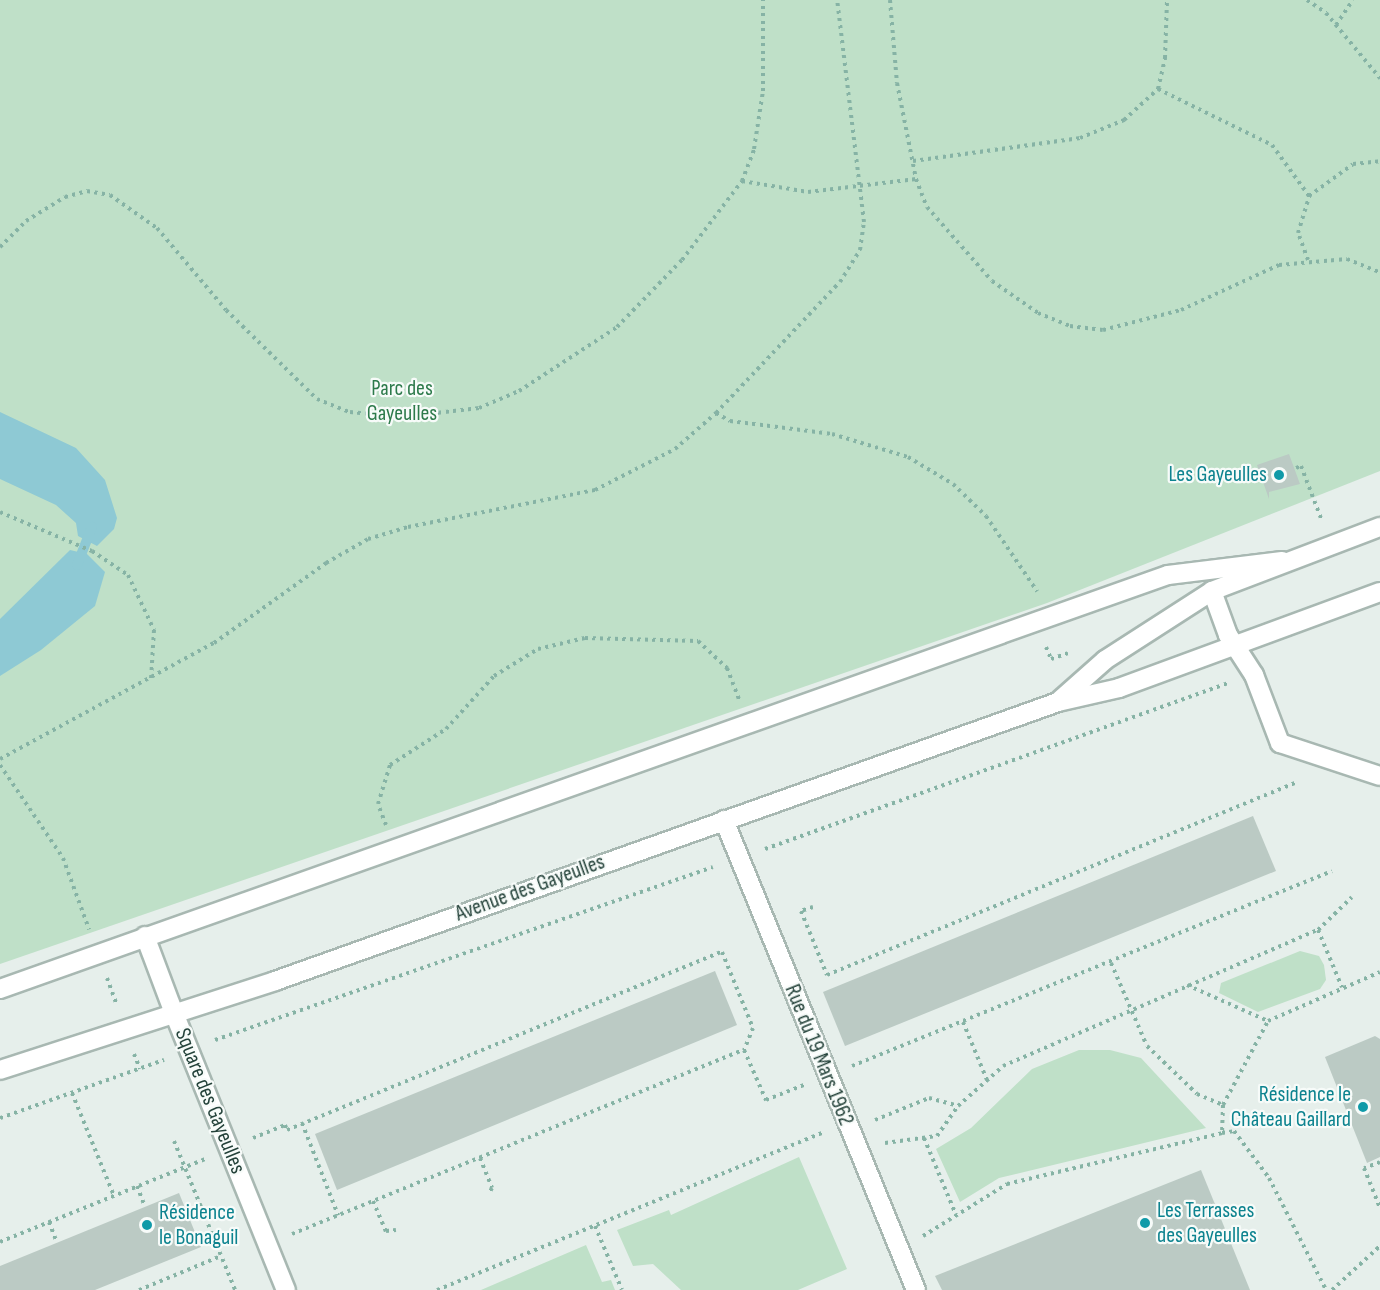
<!DOCTYPE html>
<html>
<head>
<meta charset="utf-8">
<style>
  body { margin:0 }
  #map { position:relative; width:1380px; height:1290px; overflow:hidden; background:#e6efeb; font-family:"Sofia Sans Condensed",sans-serif }
  div>[style] { position:absolute }
  .green>* { inset:0; background:#bfe0c8 }
  .water>* { inset:0; background:#8ec9d4 }
  .stream>* { height:10px; margin:-5px; padding:0 5px; transform-origin:5px; border-radius:5px; background:#8ec9d4 }
  .building>* { inset:0; background:#bbcac4 }
  .path>* { height:4px; margin-top:-2px; transform-origin:0; background:repeating-linear-gradient(90deg,#86b3a5 0 3px,transparent 0 7.5px) }
  .roads { filter:drop-shadow(2px 0 #a8b8b2) drop-shadow(-2px 0 #a8b8b2) drop-shadow(0 2px #a8b8b2) drop-shadow(0 -2px #a8b8b2) }
  .service>* { height:18px; margin:-9px; padding:0 9px; transform-origin:9px; border-radius:9px; background:#fff }
  .minor>* { height:18px; margin:-9px; padding:0 9px; transform-origin:9px; border-radius:9px; background:#fff }
  .tertiary>* { height:18px; margin:-9px; padding:0 9px; transform-origin:9px; border-radius:9px; background:#fff }
  .dots>* { width:16px; height:16px; translate:-50% -50%; box-sizing:border-box; border:3px solid #f7fbf9; border-radius:50% }
  span { translate:-50% -50%; white-space:nowrap; text-align:center; line-height:1.15; -webkit-text-stroke:4.5px #f7fbf9; paint-order:stroke }
  .park-label { font-size:22px; color:#2d7a4b }
  .culture-label { font-size:22px; color:#0d838f }
  .right { translate:-100% -50%; text-align:right }
  .left { translate:0 -50%; text-align:left }
  .street-label { font-size:22px; color:#24423a }
</style>
</head>
<body>
<div id="map">
  <div class="green">
    <i style="clip-path:polygon(0 0,1380px 0,1380px 471px,1047px 603px,0 964px)"></i>
    <i style="clip-path:polygon(1300px 951px,1319px 956px,1324px 965px,1326px 980px,1320px 989px,1258px 1012px,1219px 993px,1221px 983px)"></i>
    <i style="clip-path:polygon(1079px 1050px,1110px 1050px,1141px 1058px,1206px 1128px,999px 1178px,960px 1202px,936px 1149px,971px 1128px,1032px 1069px)"></i>
    <i style="clip-path:polygon(799px 1157px,847px 1269px,798px 1290px,681px 1290px,653px 1264px,633px 1266px,617px 1230px,669px 1210px,671px 1215px)"></i>
    <i style="clip-path:polygon(586px 1245px,602px 1282px,611px 1280px,615px 1290px,481px 1290px)"></i>
  </div>
  <div class="water">
    <i style="clip-path:polygon(0 412px,76px 448px,105px 480px,117px 518px,114px 529px,97px 546px,78px 536px,76px 523px,56px 505px,0 479px)"></i>
    <i style="clip-path:polygon(70px 550px,87px 554px,105px 572px,95px 606px,41px 650px,0 676px,0 619px)"></i>
  </div>
  <div class="stream">
    <i style="left:77px;top:565px;width:41px;rotate:-68.5deg"></i>
  </div>
  <div class="building">
    <i style="clip-path:polygon(1289px 454px,1300px 484px,1269px 492px,1269px 499px,1257px 465px)"></i>
    <i style="clip-path:polygon(1253px 816px,1276px 871px,845px 1046px,823px 992px)"></i>
    <i style="clip-path:polygon(715px 971px,737px 1025px,337px 1190px,315px 1134px)"></i>
    <i style="clip-path:polygon(1375px 1036px,1380px 1039px,1380px 1157px,1367px 1163px,1325px 1057px)"></i>
    <i style="clip-path:polygon(1201px 1170px,1250px 1290px,942px 1290px,935px 1276px)"></i>
    <i style="clip-path:polygon(179px 1193px,201px 1247px,95px 1290px,0 1290px,0 1266px)"></i>
  </div>
  <div class="path">
    <i style="left:890px;top:0;width:83px;rotate:85.2deg"></i>
    <i style="left:897px;top:83px;width:98px;rotate:78.8deg"></i>
    <i style="left:916px;top:179px;width:30px;rotate:69deg"></i>
    <i style="left:927px;top:207px;width:98px;rotate:48.7deg"></i>
    <i style="left:992px;top:281px;width:56px;rotate:34.8deg"></i>
    <i style="left:1038px;top:313px;width:35px;rotate:22deg"></i>
    <i style="left:1070px;top:326px;width:33px;rotate:7deg"></i>
    <i style="left:1103px;top:330px;width:81px;rotate:-14.4deg"></i>
    <i style="left:1181px;top:310px;width:108px;rotate:-24.7deg"></i>
    <i style="left:1279px;top:265px;width:68px;rotate:-5deg"></i>
    <i style="left:1347px;top:259px;width:35px;rotate:22deg"></i>
    <i style="left:1307px;top:0;width:23px;rotate:34deg"></i>
    <i style="left:1326px;top:13px;width:85px;rotate:50.3deg"></i>
    <i style="left:1336px;top:25px;width:30px;rotate:-56deg"></i>
    <i style="left:1158px;top:89px;width:127px;rotate:26.2deg"></i>
    <i style="left:1272px;top:145px;width:63px;rotate:54deg"></i>
    <i style="left:913px;top:161px;width:169px;rotate:-7.8deg"></i>
    <i style="left:1080px;top:138px;width:48px;rotate:-22.2deg"></i>
    <i style="left:1124px;top:120px;width:46px;rotate:-42.4deg"></i>
    <i style="left:1158px;top:89px;width:32px;rotate:-77deg"></i>
    <i style="left:1165px;top:58px;width:58px;rotate:-88deg"></i>
    <i style="left:742px;top:181px;width:67px;rotate:9.5deg"></i>
    <i style="left:808px;top:192px;width:109px;rotate:-6.9deg"></i>
    <i style="left:0;top:247px;width:37px;rotate:-45deg"></i>
    <i style="left:26px;top:221px;width:46px;rotate:-31.6deg"></i>
    <i style="left:65px;top:197px;width:23px;rotate:-15deg"></i>
    <i style="left:87px;top:191px;width:23px;rotate:10deg"></i>
    <i style="left:110px;top:195px;width:57px;rotate:35.1deg"></i>
    <i style="left:157px;top:228px;width:107px;rotate:49.9deg"></i>
    <i style="left:226px;top:310px;width:127px;rotate:44.4deg"></i>
    <i style="left:317px;top:399px;width:35px;rotate:22deg"></i>
    <i style="left:350px;top:412px;width:51px;rotate:5.6deg"></i>
    <i style="left:401px;top:417px;width:79px;rotate:-6.6deg"></i>
    <i style="left:479px;top:408px;width:43px;rotate:-23deg"></i>
    <i style="left:519px;top:391px;width:117px;rotate:-33.1deg"></i>
    <i style="left:617px;top:327px;width:93px;rotate:-45.9deg"></i>
    <i style="left:682px;top:260px;width:99px;rotate:-52.8deg"></i>
    <i style="left:742px;top:181px;width:34px;rotate:-69deg"></i>
    <i style="left:754px;top:149px;width:59px;rotate:-81.2deg"></i>
    <i style="left:763px;top:91px;width:91px;rotate:-90deg"></i>
    <i style="left:1308px;top:260px;width:29px;rotate:-110deg"></i>
    <i style="left:1298px;top:233px;width:39px;rotate:-73deg"></i>
    <i style="left:1309px;top:196px;width:54px;rotate:-36deg"></i>
    <i style="left:1353px;top:164px;width:27px;rotate:-6deg"></i>
    <i style="left:716px;top:413px;width:16px;rotate:30deg"></i>
    <i style="left:730px;top:421px;width:103px;rotate:7.3deg"></i>
    <i style="left:832px;top:434px;width:79px;rotate:16.8deg"></i>
    <i style="left:908px;top:457px;width:52px;rotate:31deg"></i>
    <i style="left:953px;top:484px;width:46px;rotate:44.1deg"></i>
    <i style="left:986px;top:516px;width:91px;rotate:55.8deg"></i>
    <i style="left:1296px;top:468px;width:5px;rotate:-22deg"></i>
    <i style="left:1301px;top:466px;width:59px;rotate:69.1deg"></i>
    <i style="left:0;top:512px;width:100px;rotate:23deg"></i>
    <i style="left:92px;top:551px;width:43px;rotate:33.7deg"></i>
    <i style="left:128px;top:575px;width:61px;rotate:64.7deg"></i>
    <i style="left:154px;top:630px;width:49px;rotate:93.5deg"></i>
    <i style="left:1046px;top:647px;width:13px;rotate:67deg"></i>
    <i style="left:1051px;top:659px;width:18px;rotate:-19deg"></i>
    <i style="left:0;top:759px;width:243px;rotate:-28.5deg"></i>
    <i style="left:214px;top:643px;width:138px;rotate:-35.5deg"></i>
    <i style="left:326px;top:563px;width:48px;rotate:-29.7deg"></i>
    <i style="left:368px;top:539px;width:42px;rotate:-16.7deg"></i>
    <i style="left:408px;top:527px;width:191px;rotate:-11.2deg"></i>
    <i style="left:595px;top:490px;width:90px;rotate:-27.1deg"></i>
    <i style="left:675px;top:449px;width:55px;rotate:-41.3deg"></i>
    <i style="left:716px;top:413px;width:180px;rotate:-46.6deg"></i>
    <i style="left:840px;top:282px;width:38px;rotate:-58deg"></i>
    <i style="left:860px;top:250px;width:28px;rotate:-82deg"></i>
    <i style="left:864px;top:222px;width:224px;rotate:-96.9deg"></i>
    <i style="left:0;top:765px;width:112px;rotate:55.9deg"></i>
    <i style="left:63px;top:858px;width:76px;rotate:69.9deg"></i>
    <i style="left:386px;top:825px;width:22px;rotate:-111deg"></i>
    <i style="left:378px;top:804px;width:41px;rotate:-72.9deg"></i>
    <i style="left:390px;top:765px;width:67px;rotate:-32.7deg"></i>
    <i style="left:446px;top:729px;width:72px;rotate:-47.8deg"></i>
    <i style="left:494px;top:676px;width:52px;rotate:-31.5deg"></i>
    <i style="left:538px;top:649px;width:48px;rotate:-13.2deg"></i>
    <i style="left:585px;top:638px;width:113px;rotate:1.5deg"></i>
    <i style="left:698px;top:641px;width:40px;rotate:43deg"></i>
    <i style="left:727px;top:668px;width:34px;rotate:69deg"></i>
    <i style="left:765px;top:849px;width:491px;rotate:-19.7deg"></i>
    <i style="left:813px;top:907px;width:13px;rotate:162deg"></i>
    <i style="left:801px;top:911px;width:69px;rotate:67.9deg"></i>
    <i style="left:827px;top:975px;width:506px;rotate:-22.31deg"></i>
    <i style="left:1318px;top:930px;width:47px;rotate:-44.1deg"></i>
    <i style="left:1111px;top:963px;width:90px;rotate:66.6deg"></i>
    <i style="left:1147px;top:1046px;width:69px;rotate:43.8deg"></i>
    <i style="left:1197px;top:1094px;width:28px;rotate:23deg"></i>
    <i style="left:1223px;top:1105px;width:28px;rotate:92deg"></i>
    <i style="left:1222px;top:1133px;width:12px;rotate:-9deg"></i>
    <i style="left:1234px;top:1131px;width:59px;rotate:53.3deg"></i>
    <i style="left:1269px;top:1178px;width:126px;rotate:63deg"></i>
    <i style="left:107px;top:978px;width:29px;rotate:70deg"></i>
    <i style="left:1187px;top:985px;width:89px;rotate:24deg"></i>
    <i style="left:963px;top:1022px;width:63px;rotate:67.5deg"></i>
    <i style="left:215px;top:1040px;width:527px;rotate:-19.16deg"></i>
    <i style="left:134px;top:1054px;width:16px;rotate:68deg"></i>
    <i style="left:852px;top:1066px;width:518px;rotate:-22.11deg"></i>
    <i style="left:72px;top:1093px;width:111px;rotate:67.8deg"></i>
    <i style="left:1223px;top:1105px;width:95px;rotate:-61.8deg"></i>
    <i style="left:1268px;top:1021px;width:122px;rotate:-23.6deg"></i>
    <i style="left:0;top:1118px;width:174px;rotate:-19.5deg"></i>
    <i style="left:875px;top:1120px;width:58px;rotate:-22.2deg"></i>
    <i style="left:929px;top:1098px;width:30px;rotate:15deg"></i>
    <i style="left:958px;top:1106px;width:60px;rotate:-41.6deg"></i>
    <i style="left:1003px;top:1066px;width:343px;rotate:-23.4deg"></i>
    <i style="left:1318px;top:930px;width:62px;rotate:67.2deg"></i>
    <i style="left:302px;top:1123px;width:99px;rotate:68.6deg"></i>
    <i style="left:253px;top:1138px;width:35px;rotate:-22deg"></i>
    <i style="left:285px;top:1125px;width:5px;rotate:68deg"></i>
    <i style="left:287px;top:1130px;width:470px;rotate:-22.3deg"></i>
    <i style="left:722px;top:952px;width:82px;rotate:67.8deg"></i>
    <i style="left:753px;top:1028px;width:24px;rotate:112deg"></i>
    <i style="left:924px;top:1138px;width:83px;rotate:67.4deg"></i>
    <i style="left:174px;top:1141px;width:161px;rotate:67.7deg"></i>
    <i style="left:885px;top:1143px;width:52px;rotate:-7.7deg"></i>
    <i style="left:937px;top:1136px;width:37px;rotate:-55deg"></i>
    <i style="left:480px;top:1158px;width:32px;rotate:68deg"></i>
    <i style="left:492px;top:1188px;width:6px;rotate:121deg"></i>
    <i style="left:1380px;top:1162px;width:17px;rotate:159deg"></i>
    <i style="left:1364px;top:1168px;width:43px;rotate:68.2deg"></i>
    <i style="left:137px;top:1186px;width:22px;rotate:69deg"></i>
    <i style="left:373px;top:1201px;width:33px;rotate:67deg"></i>
    <i style="left:386px;top:1231px;width:10px;rotate:-6deg"></i>
    <i style="left:49px;top:1222px;width:22px;rotate:69deg"></i>
    <i style="left:595px;top:1226px;width:69px;rotate:67.1deg"></i>
    <i style="left:292px;top:1234px;width:488px;rotate:-22.2deg"></i>
    <i style="left:744px;top:1050px;width:55px;rotate:66.3deg"></i>
    <i style="left:766px;top:1100px;width:41px;rotate:-21.5deg"></i>
    <i style="left:923px;top:1236px;width:99px;rotate:-31.8deg"></i>
    <i style="left:1007px;top:1184px;width:221px;rotate:-13.3deg"></i>
    <i style="left:0;top:1242px;width:221px;rotate:-22deg"></i>
    <i style="left:139px;top:1290px;width:89px;rotate:-22.5deg"></i>
    <i style="left:437px;top:1290px;width:418px;rotate:-22.2deg"></i>
    <i style="left:1332px;top:1290px;width:65px;rotate:-42.5deg"></i>
  </div>
  <div class="roads">
    <div class="service">
      <i style="left:145px;top:936px;width:82px;rotate:69.4deg"></i>
      <i style="left:0;top:989px;width:1239px;rotate:-19.52deg"></i>
      <i style="left:1168px;top:575px;width:115px;rotate:-7deg"></i>
    </div>
    <div class="minor">
      <i style="left:1212px;top:591px;width:47px;rotate:70deg"></i>
      <i style="left:1228px;top:635px;width:48px;rotate:57deg"></i>
      <i style="left:1254px;top:675px;width:73px;rotate:69.1deg"></i>
      <i style="left:1280px;top:743px;width:105px;rotate:18.3deg"></i>
      <i style="left:724px;top:820px;width:508px;rotate:67.78deg"></i>
      <i style="left:174px;top:1013px;width:299px;rotate:68deg"></i>
    </div>
    <div class="tertiary">
      <i style="left:1060px;top:700px;width:60px;rotate:-41.6deg"></i>
      <i style="left:1105px;top:660px;width:127px;rotate:-32.8deg"></i>
      <i style="left:1212px;top:591px;width:180px;rotate:-20.9deg"></i>
      <i style="left:0;top:1070px;width:289px;rotate:-17.9deg"></i>
      <i style="left:275px;top:981px;width:831px;rotate:-19.61deg"></i>
      <i style="left:1058px;top:702px;width:63px;rotate:-12.9deg"></i>
      <i style="left:1119px;top:688px;width:278px;rotate:-20.2deg"></i>
    </div>
  </div>
  <div class="dots">
    <i style="left:1279px;top:475px;background:#0f9aa8"></i>
    <i style="left:1363px;top:1107px;background:#0f9aa8"></i>
    <i style="left:1145px;top:1223px;background:#0f9aa8"></i>
    <i style="left:147px;top:1225px;background:#0f9aa8"></i>
  </div>
  <div class="park-label">
    <span style="left:402px;top:401px">Parc des<br>Gayeulles</span>
  </div>
  <div class="culture-label">
    <span class="right" style="left:1267px;top:475px">Les Gayeulles</span>
    <span class="right" style="left:1351px;top:1107px">Résidence le<br>Château Gaillard</span>
    <span class="left" style="left:1157px;top:1223px">Les Terrasses<br>des Gayeulles</span>
    <span class="left" style="left:159px;top:1225px">Résidence<br>le Bonaguil</span>
  </div>
  <div class="street-label">
    <span style="left:530px;top:888px;rotate:-20deg">Avenue des Gayeulles</span>
    <span style="left:819px;top:1055px;rotate:68deg">Rue du 19 Mars 1962</span>
    <span style="left:210px;top:1101px;rotate:68deg">Square des Gayeulles</span>
  </div>
</div>
</body>
</html>
